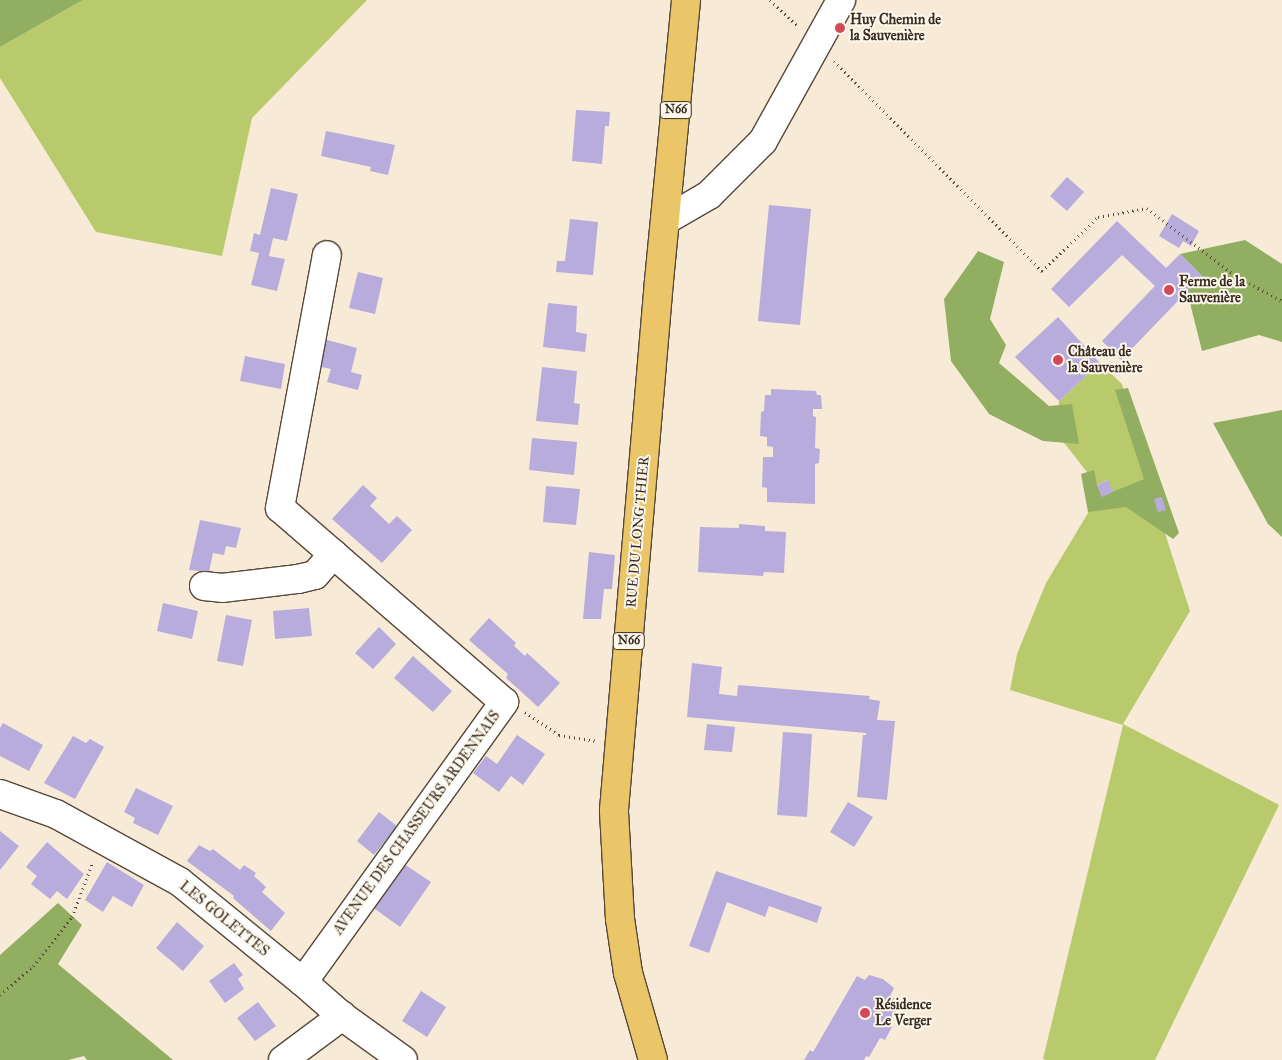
<!DOCTYPE html>
<html>
<head>
<meta charset="utf-8">
<style>
  body { margin:0 }
  #map { position:relative; width:1282px; height:1060px; overflow:hidden; background:#f7ebd7; font-family:"IM FELL Great Primer",serif }
  div>[style] { position:absolute }
  .green>* { inset:0; background:#b9ca6d }
  .forest>* { inset:0; background:#92ae60 }
  .building>* { inset:0; background:#b8acdc }
  .path>* { height:3px; margin-top:-1.5px; transform-origin:0; background:repeating-linear-gradient(90deg,#57473a 0 1px,transparent 0 5px) }
  .roads { filter:drop-shadow(1px 0 #57473a) drop-shadow(-1px 0 #57473a) drop-shadow(0 1px #57473a) drop-shadow(0 -1px #57473a) }
  .street>* { height:28px; margin:-14px; padding:0 14px; transform-origin:14px; border-radius:14px; background:#fff }
  .primary>* { height:28px; margin:-14px; padding:0 14px; transform-origin:14px; border-radius:14px; background:#ebc669 }
  .dots>* { width:14px; height:14px; translate:-50% -50%; box-sizing:border-box; border:2px solid #fbf7ec; border-radius:50% }
  span { translate:-50% -50%; white-space:nowrap; text-align:center; line-height:1.15; -webkit-text-stroke:4px #fbf7ec; paint-order:stroke }
  .shield-label span { padding:1px 4px; background:#fbf7ec; border:1px solid; border-radius:4px; -webkit-text-stroke-width:0 }
  .shield-label { font-size:12px; color:#3b2a1e; font-weight:700 }
  .poi-label { font-size:14px; color:#3b2a1e; font-weight:700 }
  .left { translate:0 -50%; text-align:left }
  .street-label { font-size:14px; color:#3b2a1e }
</style>
</head>
<body>
<div id="map">
  <div class="green">
    <i style="clip-path:polygon(83px 0,367px 0,252px 118px,222px 256px,96px 232px,0 78px,0 47px)"></i>
    <i style="clip-path:polygon(1100px 363px,1122px 384px,1149px 477px,1113px 492px,1107px 480px,1097px 485px,1058px 435px,1059px 401px)"></i>
    <i style="clip-path:polygon(1154px 499px,1190px 611px,1123px 724px,1279px 805px,1155px 1060px,1046px 1060px,1043px 1059px,1123px 725px,1010px 690px,1017px 654px,1046px 583px,1091px 508px)"></i>
  </div>
  <div class="forest">
    <i style="clip-path:polygon(0 0,83px 0,0 47px)"></i>
    <i style="clip-path:polygon(1245px 240px,1282px 264px,1282px 342px,1259px 335px,1202px 351px,1187px 291px,1202px 276px,1180px 254px)"></i>
    <i style="clip-path:polygon(978px 251px,1004px 262px,990px 319px,1006px 345px,999px 363px,1049px 406px,1072px 404px,1079px 444px,1043px 441px,989px 414px,951px 361px,944px 299px)"></i>
    <i style="clip-path:polygon(1128px 388px,1179px 533px,1173px 539px,1126px 507px,1088px 512px,1081px 474px,1094px 470px,1097px 485px,1102px 496px,1144px 479px,1115px 390px)"></i>
    <i style="clip-path:polygon(1282px 410px,1282px 537px,1268px 524px,1213px 423px)"></i>
    <i style="clip-path:polygon(58px 903px,82px 925px,58px 964px,173px 1060px,87px 1060px,84px 1056px,68px 1060px,0 1060px,0 955px)"></i>
  </div>
  <div class="building">
    <i style="clip-path:polygon(576px 110px,610px 112px,609px 126px,605px 126px,602px 164px,572px 161px)"></i>
    <i style="clip-path:polygon(326px 131px,395px 145px,388px 175px,370px 171px,371px 167px,321px 156px)"></i>
    <i style="clip-path:polygon(1067px 177px,1084px 192px,1067px 211px,1050px 196px)"></i>
    <i style="clip-path:polygon(271px 188px,298px 194px,287px 241px,273px 238px,269px 256px,285px 259px,277px 291px,251px 285px,259px 253px,250px 251px,254px 233px,260px 235px)"></i>
    <i style="clip-path:polygon(769px 205px,811px 209px,800px 325px,758px 321px)"></i>
    <i style="clip-path:polygon(1172px 214px,1199px 231px,1191px 246px,1183px 241px,1179px 248px,1159px 236px)"></i>
    <i style="clip-path:polygon(570px 219px,598px 222px,593px 275px,556px 272px,557px 261px,565px 261px)"></i>
    <i style="clip-path:polygon(1117px 221px,1166px 268px,1180px 254px,1202px 276px,1121px 360px,1102px 341px,1155px 286px,1122px 255px,1069px 307px,1051px 289px)"></i>
    <i style="clip-path:polygon(358px 272px,383px 278px,375px 314px,349px 308px)"></i>
    <i style="clip-path:polygon(548px 303px,577px 306px,576px 332px,587px 334px,585px 352px,543px 347px)"></i>
    <i style="clip-path:polygon(1058px 317px,1100px 363px,1059px 401px,1015px 357px)"></i>
    <i style="clip-path:polygon(320px 338px,357px 348px,351px 372px,362px 375px,358px 390px,327px 382px,331px 369px,313px 365px)"></i>
    <i style="clip-path:polygon(245px 356px,285px 364px,281px 389px,240px 381px)"></i>
    <i style="clip-path:polygon(542px 367px,577px 371px,574px 403px,580px 404px,578px 425px,536px 421px)"></i>
    <i style="clip-path:polygon(771px 389px,816px 391px,817px 395px,821px 395px,822px 409px,813px 409px,813px 416px,816px 417px,815px 448px,820px 449px,819px 463px,815px 464px,815px 504px,767px 502px,767px 488px,762px 487px,763px 457px,773px 457px,773px 447px,767px 446px,767px 437px,760px 436px,761px 412px,764px 411px,765px 395px,771px 395px)"></i>
    <i style="clip-path:polygon(532px 438px,577px 442px,574px 475px,529px 470px)"></i>
    <i style="clip-path:polygon(1108px 480px,1113px 492px,1102px 497px,1097px 485px)"></i>
    <i style="clip-path:polygon(363px 485px,377px 498px,370px 506px,389px 524px,397px 516px,412px 530px,382px 563px,332px 519px)"></i>
    <i style="clip-path:polygon(546px 486px,580px 489px,576px 525px,543px 522px)"></i>
    <i style="clip-path:polygon(1162px 497px,1166px 510px,1158px 512px,1154px 499px)"></i>
    <i style="clip-path:polygon(200px 520px,241px 528px,236px 548px,226px 546px,224px 555px,213px 553px,209px 572px,189px 570px)"></i>
    <i style="clip-path:polygon(739px 524px,765px 526px,765px 531px,786px 532px,784px 573px,764px 572px,763px 576px,698px 572px,700px 527px,739px 528px)"></i>
    <i style="clip-path:polygon(589px 552px,615px 555px,612px 589px,604px 589px,601px 619px,583px 619px)"></i>
    <i style="clip-path:polygon(163px 603px,198px 611px,192px 639px,157px 631px)"></i>
    <i style="clip-path:polygon(309px 608px,312px 636px,275px 639px,273px 611px)"></i>
    <i style="clip-path:polygon(226px 615px,252px 620px,243px 666px,217px 661px)"></i>
    <i style="clip-path:polygon(489px 618px,516px 643px,514px 646px,525px 656px,527px 653px,560px 683px,538px 707px,506px 678px,508px 674px,469px 640px)"></i>
    <i style="clip-path:polygon(379px 627px,396px 644px,373px 669px,355px 653px)"></i>
    <i style="clip-path:polygon(413px 656px,452px 691px,433px 712px,394px 678px)"></i>
    <i style="clip-path:polygon(692px 663px,722px 667px,719px 694px,737px 696px,738px 685px,870px 696px,869px 699px,880px 701px,877px 720px,895px 721px,887px 800px,857px 797px,863px 735px,866px 735px,866px 733px,687px 717px)"></i>
    <i style="clip-path:polygon(3px 723px,43px 745px,29px 771px,0 756px,0 728px)"></i>
    <i style="clip-path:polygon(707px 724px,735px 727px,732px 752px,704px 750px)"></i>
    <i style="clip-path:polygon(783px 732px,812px 734px,807px 817px,777px 815px)"></i>
    <i style="clip-path:polygon(517px 735px,545px 754px,523px 785px,511px 776px,499px 792px,473px 773px,486px 756px,497px 764px)"></i>
    <i style="clip-path:polygon(73px 736px,86px 743px,90px 739px,104px 747px,75px 799px,44px 783px)"></i>
    <i style="clip-path:polygon(136px 788px,173px 806px,158px 835px,133px 823px,135px 818px,124px 812px)"></i>
    <i style="clip-path:polygon(848px 802px,873px 817px,854px 847px,830px 832px)"></i>
    <i style="clip-path:polygon(379px 812px,397px 826px,374px 855px,357px 841px)"></i>
    <i style="clip-path:polygon(0 831px,19px 846px,0 870px)"></i>
    <i style="clip-path:polygon(47px 842px,84px 874px,67px 899px,57px 891px,50px 899px,31px 884px,37px 876px,26px 867px)"></i>
    <i style="clip-path:polygon(199px 845px,210px 851px,213px 849px,240px 870px,244px 865px,256px 873px,254px 876px,266px 887px,262px 892px,285px 913px,271px 931px,233px 898px,234px 896px,187px 861px)"></i>
    <i style="clip-path:polygon(107px 862px,144px 885px,132px 907px,113px 896px,103px 912px,85px 900px)"></i>
    <i style="clip-path:polygon(401px 862px,431px 882px,400px 927px,371px 906px)"></i>
    <i style="clip-path:polygon(716px 871px,822px 907px,817px 923px,769px 906px,765px 917px,727px 902px,709px 953px,689px 946px)"></i>
    <i style="clip-path:polygon(177px 922px,204px 946px,183px 971px,156px 948px)"></i>
    <i style="clip-path:polygon(234px 963px,243px 975px,238px 979px,244px 989px,225px 1003px,209px 981px)"></i>
    <i style="clip-path:polygon(869px 975px,883px 979px,894px 988px,890px 996px,900px 1002px,888px 1024px,892px 1027px,885px 1040px,880px 1038px,869px 1057px,866px 1056px,864px 1060px,804px 1060px,810px 1050px,813px 1052px,857px 976px,865px 980px)"></i>
    <i style="clip-path:polygon(421px 991px,446px 1007px,427px 1037px,402px 1021px)"></i>
    <i style="clip-path:polygon(258px 1002px,276px 1026px,255px 1041px,237px 1018px)"></i>
  </div>
  <div class="path">
    <i style="left:770px;top:0;width:40px;rotate:43deg"></i>
    <i style="left:834px;top:61px;width:296px;rotate:45.3deg"></i>
    <i style="left:1042px;top:271px;width:78px;rotate:-44deg"></i>
    <i style="left:1098px;top:217px;width:50px;rotate:-10.4deg"></i>
    <i style="left:1147px;top:208px;width:112px;rotate:37.4deg"></i>
    <i style="left:1236px;top:276px;width:52px;rotate:28.5deg"></i>
    <i style="left:525px;top:712px;width:41px;rotate:34.1deg"></i>
    <i style="left:559px;top:735px;width:38px;rotate:9deg"></i>
    <i style="left:0;top:995px;width:44px;rotate:-41.3deg"></i>
    <i style="left:33px;top:966px;width:63px;rotate:-51.5deg"></i>
    <i style="left:72px;top:917px;width:60px;rotate:-69.4deg"></i>
  </div>
  <div class="roads">
    <div class="street">
      <i style="left:666px;top:220px;width:50px;rotate:-30.2deg"></i>
      <i style="left:709px;top:195px;width:76px;rotate:-45deg"></i>
      <i style="left:763px;top:141px;width:161px;rotate:-61deg"></i>
      <i style="left:204px;top:586px;width:18px;rotate:6deg"></i>
      <i style="left:222px;top:588px;width:77px;rotate:-6.8deg"></i>
      <i style="left:298px;top:579px;width:17px;rotate:-13deg"></i>
      <i style="left:315px;top:575px;width:28px;rotate:-49deg"></i>
      <i style="left:0;top:794px;width:59px;rotate:19.7deg"></i>
      <i style="left:56px;top:814px;width:141px;rotate:28.7deg"></i>
      <i style="left:180px;top:882px;width:159px;rotate:39.1deg"></i>
      <i style="left:303px;top:982px;width:52px;rotate:41.1deg"></i>
      <i style="left:342px;top:1016px;width:75px;rotate:35.8deg"></i>
      <i style="left:303px;top:982px;width:345px;rotate:-54.3deg"></i>
      <i style="left:504px;top:702px;width:296px;rotate:-139.1deg"></i>
      <i style="left:280px;top:508px;width:257px;rotate:-79.5deg"></i>
      <i style="left:283px;top:1060px;width:74px;rotate:-36.7deg"></i>
    </div>
    <div class="primary">
      <i style="left:653px;top:1060px;width:91px;rotate:-106deg"></i>
      <i style="left:628px;top:973px;width:55px;rotate:-98.4deg"></i>
      <i style="left:620px;top:919px;width:109px;rotate:-93.2deg"></i>
      <i style="left:614px;top:810px;width:531px;rotate:-85.14deg"></i>
      <i style="left:659px;top:281px;width:282px;rotate:-84.5deg"></i>
    </div>
  </div>
  <div class="dots">
    <i style="left:840px;top:28px;background:#d1495b"></i>
    <i style="left:1169px;top:290px;background:#d1495b"></i>
    <i style="left:1058px;top:360px;background:#d1495b"></i>
    <i style="left:865px;top:1013px;background:#d1495b"></i>
  </div>
  <div class="shield-label">
    <span style="left:676px;top:110px">N66</span>
    <span style="left:629px;top:641px">N66</span>
  </div>
  <div class="poi-label">
    <span class="left" style="left:850px;top:28px">Huy Chemin de<br>la Sauvenière</span>
    <span class="left" style="left:1179px;top:290px">Ferme de la<br>Sauvenière</span>
    <span class="left" style="left:1068px;top:360px">Château de<br>la Sauvenière</span>
    <span class="left" style="left:875px;top:1013px">Résidence<br>Le Verger</span>
  </div>
  <div class="street-label">
    <span style="left:638px;top:532px;rotate:-85deg">RUE DU LONG THIER</span>
    <span style="left:417px;top:823px;rotate:-54deg">AVENUE DES CHASSEURS ARDENNAIS</span>
    <span style="left:224px;top:919px;rotate:39deg">LES GOLETTES</span>
  </div>
</div>
</body>
</html>
